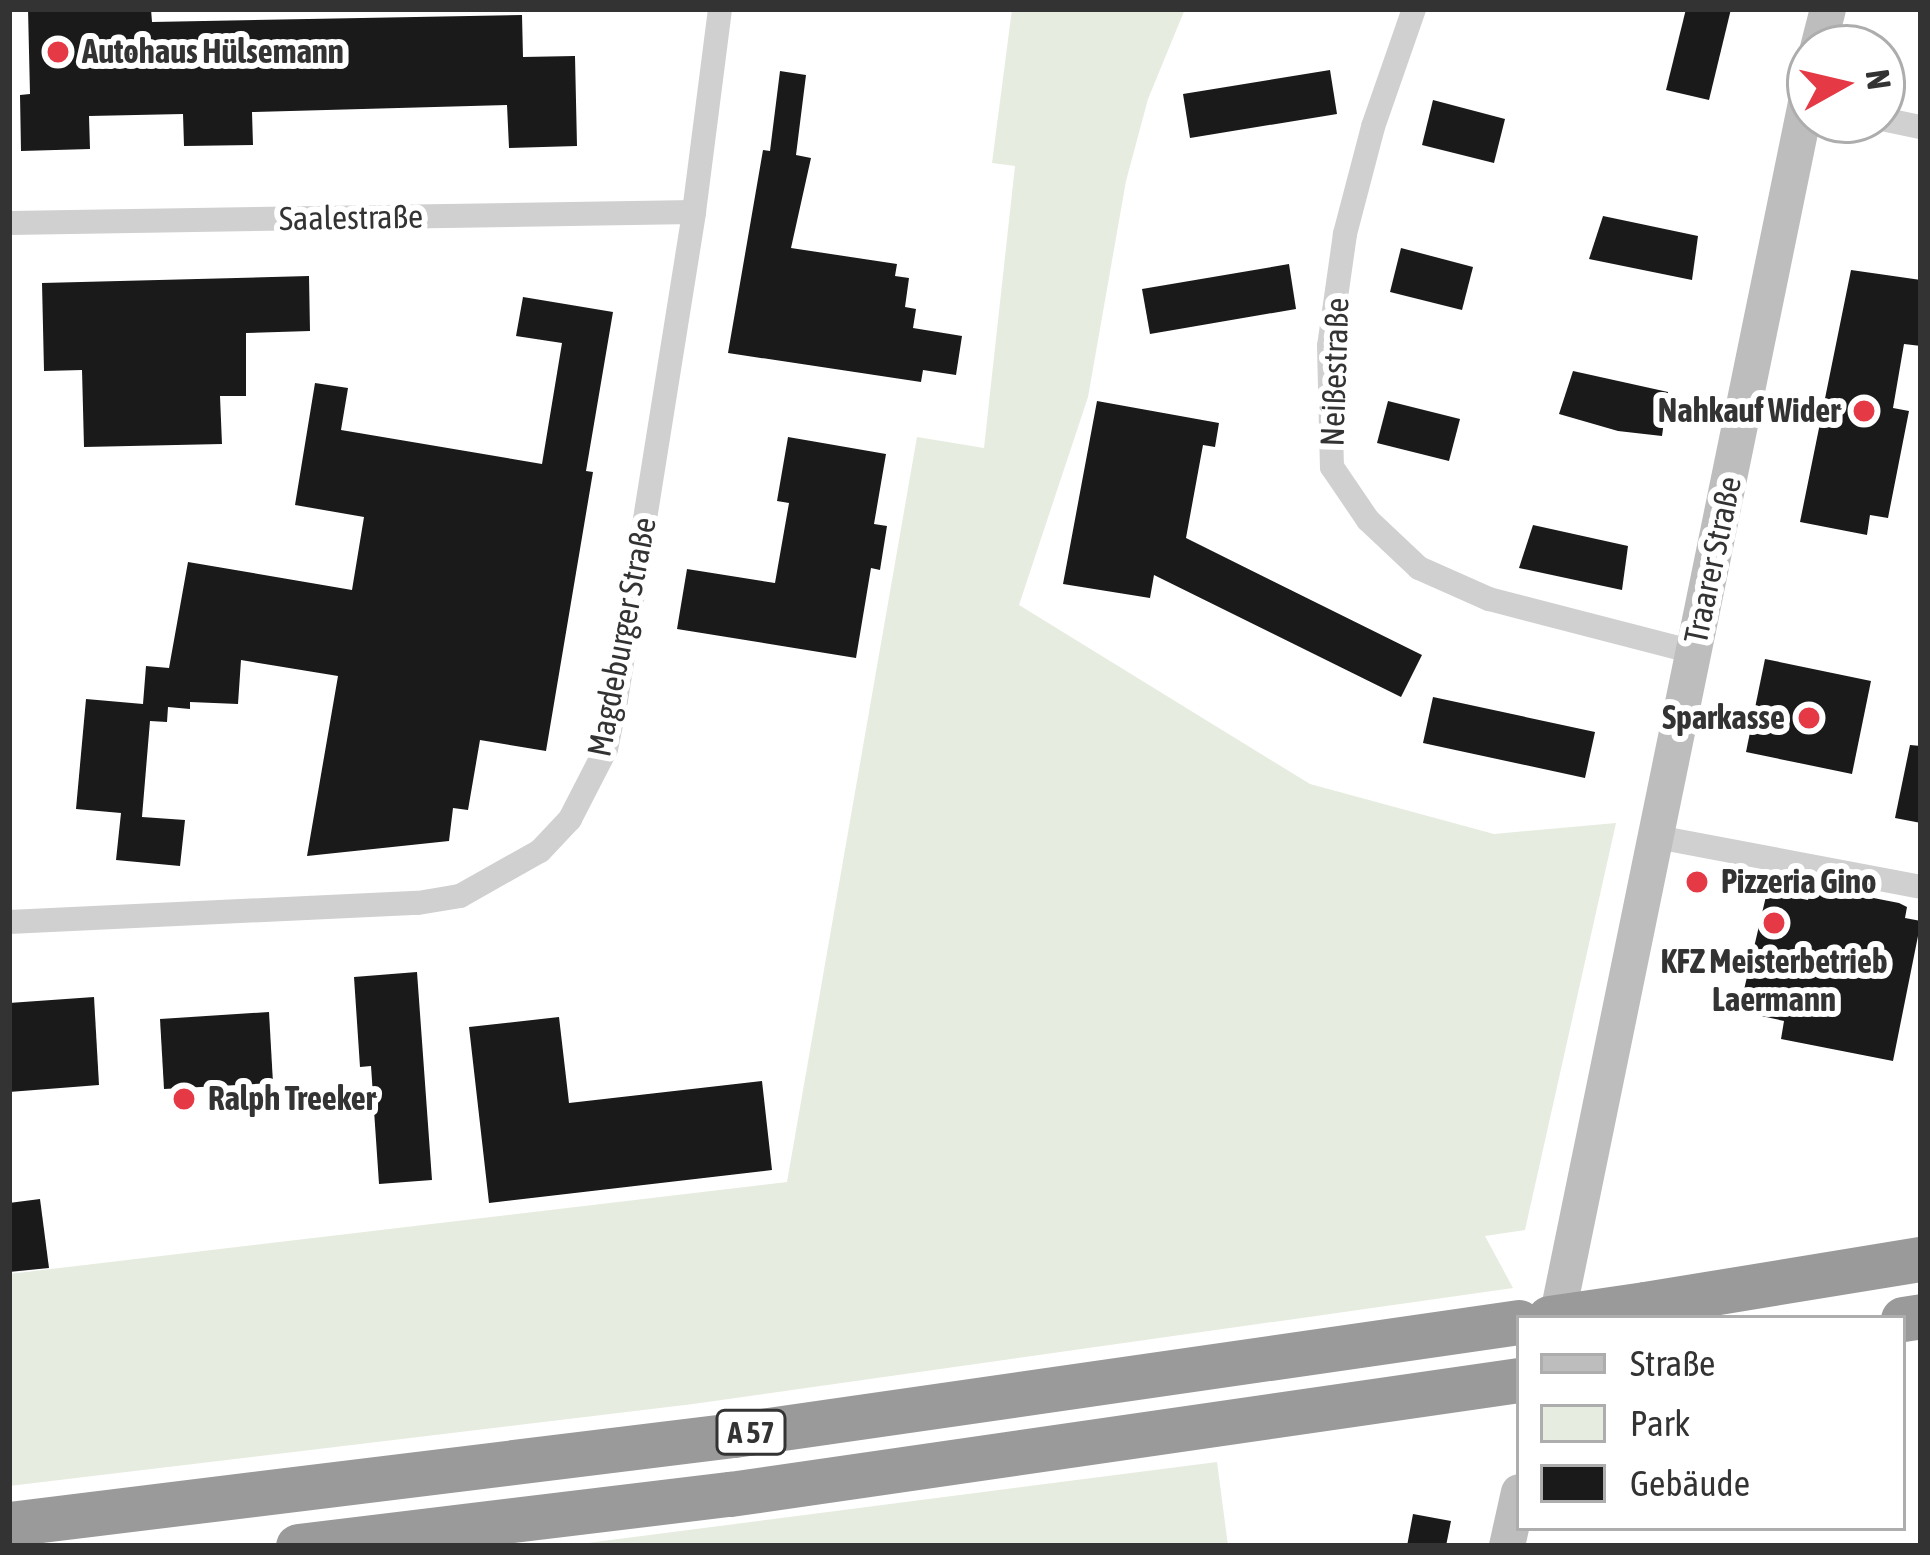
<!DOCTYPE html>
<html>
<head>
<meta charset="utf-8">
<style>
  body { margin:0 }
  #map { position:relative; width:1930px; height:1555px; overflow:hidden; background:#fff; font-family:"Asap Condensed",sans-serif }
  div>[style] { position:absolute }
  .green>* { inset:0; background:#e6ecdf }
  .building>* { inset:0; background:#1a1a1a }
  .street>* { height:24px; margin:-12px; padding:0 12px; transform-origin:12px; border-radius:12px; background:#d0d0d0 }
  .secondary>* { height:36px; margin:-18px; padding:0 18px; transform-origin:18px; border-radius:18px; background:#bdbdbd }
  .highway>* { height:45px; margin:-22.5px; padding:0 22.5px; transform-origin:22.5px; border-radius:22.5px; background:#9a9a9a }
  .highway-bridge>* { height:45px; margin:-22.5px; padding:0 22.5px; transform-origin:22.5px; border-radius:22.5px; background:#9a9a9a }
  .dots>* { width:33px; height:33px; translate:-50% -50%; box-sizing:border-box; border:6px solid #fff; border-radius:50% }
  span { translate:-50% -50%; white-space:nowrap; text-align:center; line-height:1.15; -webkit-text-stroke:12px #fff; paint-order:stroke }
  .shield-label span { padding:3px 9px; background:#fff; border:3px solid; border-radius:9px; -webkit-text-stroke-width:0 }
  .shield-label { font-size:30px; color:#333; font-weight:700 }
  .poi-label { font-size:33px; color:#333; font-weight:700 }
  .left { translate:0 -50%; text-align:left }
  .right { translate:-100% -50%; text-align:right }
  .street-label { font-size:33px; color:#333 }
  .frame { position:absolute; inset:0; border:12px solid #333; pointer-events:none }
  .legend { position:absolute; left:1516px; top:1315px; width:390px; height:216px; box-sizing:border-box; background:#fff; border:3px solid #adadad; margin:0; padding:15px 21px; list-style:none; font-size:36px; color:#333 }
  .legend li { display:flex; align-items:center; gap:24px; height:60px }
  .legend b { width:60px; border:3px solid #adadad }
  .north { position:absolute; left:1786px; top:24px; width:120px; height:120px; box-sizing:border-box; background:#fff; border:3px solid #adadad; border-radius:50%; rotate:82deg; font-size:33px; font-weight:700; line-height:48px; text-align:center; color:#333 }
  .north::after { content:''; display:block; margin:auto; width:42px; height:54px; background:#e63946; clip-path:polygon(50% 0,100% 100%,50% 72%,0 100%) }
</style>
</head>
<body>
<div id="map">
  <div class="green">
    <i style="clip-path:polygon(1012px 9px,1185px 9px,1148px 99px,1126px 181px,1088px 397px,1019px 605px,1310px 784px,1494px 834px,1616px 823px,1525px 1230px,1485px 1236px,1513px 1288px,693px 1404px,9px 1486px,9px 1274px,787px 1182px,917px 437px,984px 448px,1015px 166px,992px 163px)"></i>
    <i style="clip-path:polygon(1217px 1462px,1228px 1546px,564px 1546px)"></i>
  </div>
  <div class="building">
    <i style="clip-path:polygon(28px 9px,151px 9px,152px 22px,522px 15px,523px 57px,575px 56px,577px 146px,509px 148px,507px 105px,252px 112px,253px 145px,184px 146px,183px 114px,89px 116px,90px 149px,21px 151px,20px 95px,30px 94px)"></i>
    <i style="clip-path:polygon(1686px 9px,1731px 9px,1709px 100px,1666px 90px)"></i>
    <i style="clip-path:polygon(1330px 70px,1337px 114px,1190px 138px,1183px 94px)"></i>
    <i style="clip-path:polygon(780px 71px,806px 75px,796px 155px,811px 158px,791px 248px,897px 264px,895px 276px,909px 278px,905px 307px,916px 309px,913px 328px,962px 336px,956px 375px,923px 370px,921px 382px,728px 353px,763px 150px,770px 151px)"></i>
    <i style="clip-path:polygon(1433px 100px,1505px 119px,1494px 163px,1422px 145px)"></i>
    <i style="clip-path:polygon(1603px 216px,1698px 236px,1692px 280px,1589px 259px)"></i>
    <i style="clip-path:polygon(1401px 248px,1473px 267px,1462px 310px,1390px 292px)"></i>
    <i style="clip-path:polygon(1289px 264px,1296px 309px,1150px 334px,1142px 289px)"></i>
    <i style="clip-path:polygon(1851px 270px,1921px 280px,1921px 346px,1904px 344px,1893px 408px,1909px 411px,1888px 518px,1870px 515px,1867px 535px,1800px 522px)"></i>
    <i style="clip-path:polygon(309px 276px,310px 331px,246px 333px,246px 396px,220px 396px,222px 444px,84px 447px,82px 370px,44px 371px,42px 283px)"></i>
    <i style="clip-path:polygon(523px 297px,613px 312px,586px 471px,593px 472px,546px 751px,480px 740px,468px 810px,453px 808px,449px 841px,307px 856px,338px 676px,241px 660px,238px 704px,190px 702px,190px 709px,168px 707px,167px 722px,150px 721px,142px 817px,185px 820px,180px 866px,116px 860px,121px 813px,76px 809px,86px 699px,143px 704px,146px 666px,169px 668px,188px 562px,352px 590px,364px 517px,295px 505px,315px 383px,348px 388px,341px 430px,542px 464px,562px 343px,516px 336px)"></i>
    <i style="clip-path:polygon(1573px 371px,1668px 392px,1662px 436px,1618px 431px,1559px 414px)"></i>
    <i style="clip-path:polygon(1097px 401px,1219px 423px,1215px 447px,1203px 445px,1186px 538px,1422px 655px,1401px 697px,1154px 575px,1150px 598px,1063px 584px)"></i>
    <i style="clip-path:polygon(1388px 401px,1460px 419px,1449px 461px,1377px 443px)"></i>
    <i style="clip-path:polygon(788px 437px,886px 454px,874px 524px,887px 526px,880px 570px,871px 568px,856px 658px,677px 629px,687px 569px,775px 583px,789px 503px,777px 501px)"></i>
    <i style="clip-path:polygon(1533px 525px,1628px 546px,1622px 590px,1519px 568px)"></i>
    <i style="clip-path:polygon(1765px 659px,1871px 681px,1852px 774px,1746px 752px)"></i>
    <i style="clip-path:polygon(1433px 697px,1595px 732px,1585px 778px,1423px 743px)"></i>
    <i style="clip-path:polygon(1910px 745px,1921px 746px,1921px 823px,1895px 818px)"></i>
    <i style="clip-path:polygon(1812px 886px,1899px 903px,1907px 907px,1905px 918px,1921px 921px,1893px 1061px,1781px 1039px,1784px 1021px,1739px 1011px,1767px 892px,1808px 900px)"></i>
    <i style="clip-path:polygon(417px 972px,432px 1180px,379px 1184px,371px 1066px,360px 1067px,354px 977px)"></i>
    <i style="clip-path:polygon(94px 997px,99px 1085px,9px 1092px,9px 1003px)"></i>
    <i style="clip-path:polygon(269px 1012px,273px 1083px,164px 1089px,160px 1019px)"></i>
    <i style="clip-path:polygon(559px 1017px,569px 1103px,762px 1081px,772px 1170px,489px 1203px,469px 1027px)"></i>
    <i style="clip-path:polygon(40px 1199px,49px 1268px,9px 1272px,9px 1203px)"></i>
    <i style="clip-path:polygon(1413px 1514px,1451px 1521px,1446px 1546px,1407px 1546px)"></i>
  </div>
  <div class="street">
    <i style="left:1414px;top:9px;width:125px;rotate:109.2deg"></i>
    <i style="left:1373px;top:127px;width:111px;rotate:104.7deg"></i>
    <i style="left:1345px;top:234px;width:113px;rotate:98.1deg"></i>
    <i style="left:1329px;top:346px;width:121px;rotate:88.6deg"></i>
    <i style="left:1332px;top:467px;width:64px;rotate:55.8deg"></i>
    <i style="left:1368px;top:520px;width:70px;rotate:43.3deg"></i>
    <i style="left:1419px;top:568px;width:77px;rotate:23.9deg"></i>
    <i style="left:1489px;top:599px;width:212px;rotate:14.5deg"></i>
    <i style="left:1882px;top:119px;width:40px;rotate:12deg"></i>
    <i style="left:9px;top:223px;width:685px;rotate:-0.92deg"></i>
    <i style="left:1657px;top:837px;width:269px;rotate:10.7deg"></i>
    <i style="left:9px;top:922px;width:409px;rotate:-2.7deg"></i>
    <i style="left:418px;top:903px;width:43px;rotate:-9.5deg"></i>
    <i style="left:460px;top:896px;width:92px;rotate:-29.4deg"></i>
    <i style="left:540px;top:851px;width:44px;rotate:-46.8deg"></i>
    <i style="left:570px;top:819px;width:79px;rotate:-62.8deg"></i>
    <i style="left:606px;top:749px;width:50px;rotate:-78.5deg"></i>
    <i style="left:616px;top:700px;width:494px;rotate:-80.9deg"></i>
    <i style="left:694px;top:212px;width:205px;rotate:-82.7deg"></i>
  </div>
  <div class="secondary">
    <i style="left:1818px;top:48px;width:40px;rotate:-75.6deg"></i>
    <i style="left:1557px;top:1318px;width:1261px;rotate:-78.42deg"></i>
    <i style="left:1507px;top:1546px;width:55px;rotate:-77.5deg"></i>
  </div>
  <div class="highway">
    <i style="left:1645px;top:1304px;width:280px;rotate:-9.3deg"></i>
    <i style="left:1903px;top:1319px;width:18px;rotate:-9deg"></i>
    <i style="left:9px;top:1524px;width:730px;rotate:-7deg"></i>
    <i style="left:734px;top:1435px;width:793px;rotate:-8.19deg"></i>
    <i style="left:298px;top:1546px;width:435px;rotate:-6.9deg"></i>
    <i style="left:730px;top:1494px;width:797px;rotate:-8.22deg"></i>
  </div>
  <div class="highway-bridge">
    <i style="left:1549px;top:1318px;width:97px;rotate:-8.3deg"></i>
  </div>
  <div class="dots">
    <i style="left:58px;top:52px;background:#e63946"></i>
    <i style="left:1864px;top:411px;background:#e63946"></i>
    <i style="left:1809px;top:718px;background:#e63946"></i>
    <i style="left:1697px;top:882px;background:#e63946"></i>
    <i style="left:1774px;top:923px;background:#e63946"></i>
    <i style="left:184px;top:1099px;background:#e63946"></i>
  </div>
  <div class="shield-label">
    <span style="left:751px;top:1432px">A 57</span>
  </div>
  <div class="poi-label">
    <span class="left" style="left:82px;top:52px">Autohaus Hülsemann</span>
    <span class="right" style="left:1840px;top:411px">Nahkauf Wider</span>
    <span class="right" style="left:1785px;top:718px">Sparkasse</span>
    <span class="left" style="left:1721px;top:882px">Pizzeria Gino</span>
    <span style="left:1774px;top:981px">KFZ Meisterbetrieb<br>Laermann</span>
    <span class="left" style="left:208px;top:1099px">Ralph Treeker</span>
  </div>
  <div class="street-label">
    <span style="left:351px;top:218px;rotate:-1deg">Saalestraße</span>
    <span style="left:1335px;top:372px;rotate:-88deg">Neißestraße</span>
    <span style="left:1713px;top:560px;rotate:-78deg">Traarer Straße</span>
    <span style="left:622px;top:637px;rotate:-79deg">Magdeburger Straße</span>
  </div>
  <div class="frame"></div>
  <ul class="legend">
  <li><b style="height:15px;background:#bdbdbd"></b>Straße</li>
  <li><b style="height:33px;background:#e6ecdf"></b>Park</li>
  <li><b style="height:33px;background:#1a1a1a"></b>Gebäude</li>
  </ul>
  <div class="north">N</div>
</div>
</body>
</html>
